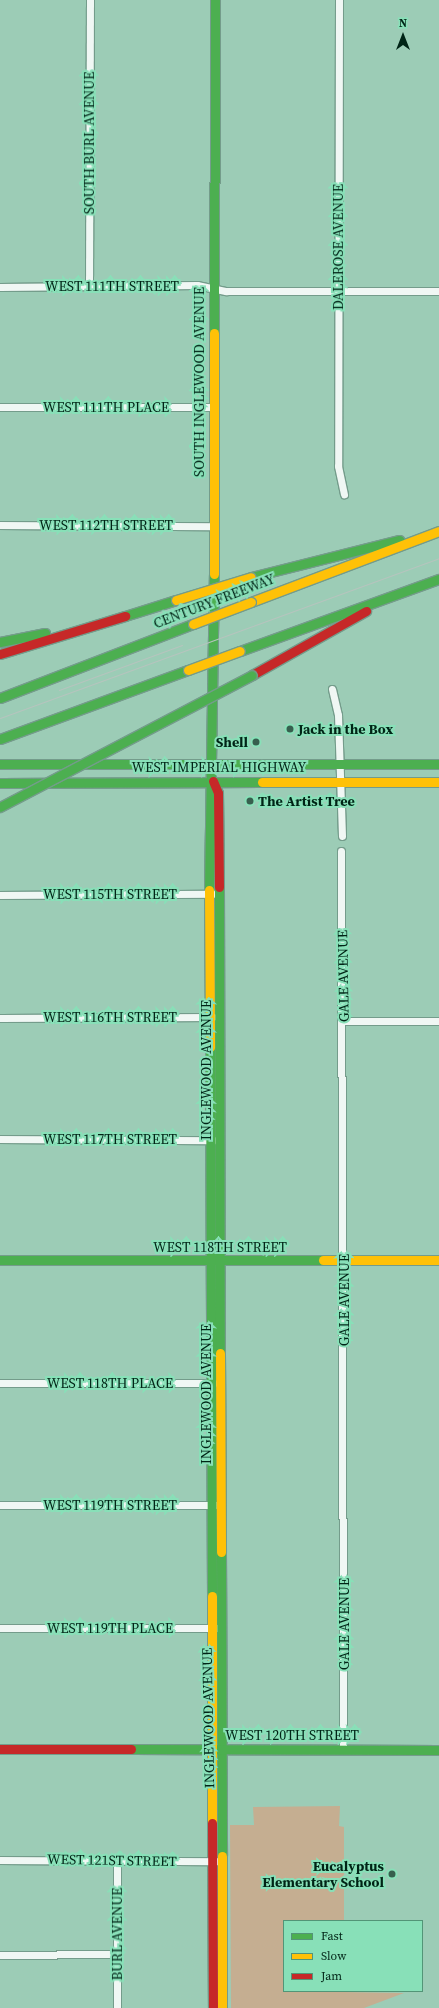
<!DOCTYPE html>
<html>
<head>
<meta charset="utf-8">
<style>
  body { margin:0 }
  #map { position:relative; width:439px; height:2008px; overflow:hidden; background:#9cccb6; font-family:"Source Serif 4",serif }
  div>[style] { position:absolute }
  .green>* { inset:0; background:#c5ae91 }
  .roads { filter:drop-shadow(1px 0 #749c8b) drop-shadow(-1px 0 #749c8b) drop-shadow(0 1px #749c8b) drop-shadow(0 -1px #749c8b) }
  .street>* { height:7px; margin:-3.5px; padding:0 3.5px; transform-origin:3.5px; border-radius:3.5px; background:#f0f7f4 }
  .fast>* { height:9px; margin:-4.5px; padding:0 4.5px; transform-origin:4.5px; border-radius:4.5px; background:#4caf50 }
  .slow>* { height:9px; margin:-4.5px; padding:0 4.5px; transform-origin:4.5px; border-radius:4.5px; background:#ffc107 }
  .jam>* { height:9px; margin:-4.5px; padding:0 4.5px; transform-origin:4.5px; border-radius:4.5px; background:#c62828 }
  .tram>* { height:1px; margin:-0.5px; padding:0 0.5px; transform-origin:0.5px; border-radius:0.5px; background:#b6c4be }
  .bridges { filter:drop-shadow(1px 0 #749c8b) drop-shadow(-1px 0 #749c8b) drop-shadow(0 1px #749c8b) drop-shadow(0 -1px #749c8b) }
  .fast-bridge>* { height:9px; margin:-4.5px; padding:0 4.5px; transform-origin:4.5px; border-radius:4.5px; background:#4caf50 }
  .slow-bridge>* { height:9px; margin:-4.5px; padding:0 4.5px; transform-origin:4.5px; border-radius:4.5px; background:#ffc107 }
  .dots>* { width:11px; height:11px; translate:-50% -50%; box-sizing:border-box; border:2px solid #88e0b8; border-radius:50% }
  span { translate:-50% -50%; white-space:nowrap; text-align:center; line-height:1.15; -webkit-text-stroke:4px #88e0b8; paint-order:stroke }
  .street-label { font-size:14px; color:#002416 }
  .poi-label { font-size:14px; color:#002416; font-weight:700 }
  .left { translate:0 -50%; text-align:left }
  .right { translate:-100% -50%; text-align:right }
  .legend { position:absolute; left:283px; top:1920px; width:140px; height:72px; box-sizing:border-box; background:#88e0b8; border:1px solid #529577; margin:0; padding:5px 7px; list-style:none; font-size:12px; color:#002416 }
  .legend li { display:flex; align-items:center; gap:8px; height:20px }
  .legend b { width:20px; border:1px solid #529577 }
  .north { position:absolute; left:383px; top:16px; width:40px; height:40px; -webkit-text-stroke:3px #88e0b8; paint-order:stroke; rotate:0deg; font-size:11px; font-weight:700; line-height:16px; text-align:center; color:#002416 }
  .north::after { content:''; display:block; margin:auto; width:14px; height:18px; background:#002416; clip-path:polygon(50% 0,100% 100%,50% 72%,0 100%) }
</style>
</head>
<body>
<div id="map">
  <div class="green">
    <i style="clip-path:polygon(340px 1806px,339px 1826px,344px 1827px,344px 1921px,284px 1921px,284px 1991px,404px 1993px,364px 2008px,231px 2008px,230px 1825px,254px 1825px,253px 1807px)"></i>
  </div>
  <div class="roads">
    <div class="street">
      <i style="left:339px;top:0;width:466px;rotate:90.1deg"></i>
      <i style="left:338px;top:466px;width:29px;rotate:78deg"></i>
      <i style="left:89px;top:285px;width:285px;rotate:-89.8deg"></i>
      <i style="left:0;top:287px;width:197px;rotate:-0.6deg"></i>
      <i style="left:197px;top:285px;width:30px;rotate:12deg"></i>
      <i style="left:226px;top:291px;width:213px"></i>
      <i style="left:0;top:407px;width:212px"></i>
      <i style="left:0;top:525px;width:212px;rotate:0.3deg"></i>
      <i style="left:332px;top:689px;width:27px;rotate:77deg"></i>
      <i style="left:338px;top:715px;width:121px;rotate:88.1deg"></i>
      <i style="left:341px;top:851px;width:898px;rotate:89.87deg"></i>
      <i style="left:0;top:895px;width:213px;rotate:-0.3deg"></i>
      <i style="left:0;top:1018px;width:213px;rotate:-0.3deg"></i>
      <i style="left:344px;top:1021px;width:95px"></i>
      <i style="left:0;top:1139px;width:214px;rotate:0.3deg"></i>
      <i style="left:0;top:1383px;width:214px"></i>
      <i style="left:0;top:1505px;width:216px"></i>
      <i style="left:0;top:1628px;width:217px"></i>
      <i style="left:117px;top:1859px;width:149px;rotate:90deg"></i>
      <i style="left:0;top:1860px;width:217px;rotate:0.3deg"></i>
      <i style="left:0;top:1955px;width:116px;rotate:-0.5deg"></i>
    </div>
    <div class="fast">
      <i style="left:214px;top:333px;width:333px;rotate:-89.8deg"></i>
      <i style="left:251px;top:577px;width:153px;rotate:-14deg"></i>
      <i style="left:125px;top:616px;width:53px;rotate:-17.4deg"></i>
      <i style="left:0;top:642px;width:46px;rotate:-11.3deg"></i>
      <i style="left:240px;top:651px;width:212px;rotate:-19.9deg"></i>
      <i style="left:0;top:698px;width:207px;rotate:-21deg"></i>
      <i style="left:0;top:739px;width:200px;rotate:-20.2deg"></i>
      <i style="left:0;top:764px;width:439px"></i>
      <i style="left:0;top:783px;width:262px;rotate:-0.2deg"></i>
      <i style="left:219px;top:887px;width:466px;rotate:89.9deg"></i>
      <i style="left:209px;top:890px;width:316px;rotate:-89.1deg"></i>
      <i style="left:210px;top:1047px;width:549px;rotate:89.79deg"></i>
      <i style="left:0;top:1260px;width:323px"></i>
      <i style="left:221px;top:1552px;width:304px;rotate:89.8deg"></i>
      <i style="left:131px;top:1749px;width:308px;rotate:0.2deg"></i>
    </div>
    <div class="slow">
      <i style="left:214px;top:574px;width:241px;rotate:-90deg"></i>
      <i style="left:251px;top:602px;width:201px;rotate:-20.7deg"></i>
      <i style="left:262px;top:782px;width:177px"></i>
      <i style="left:209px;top:890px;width:157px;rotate:89.6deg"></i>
      <i style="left:323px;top:1260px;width:116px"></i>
      <i style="left:220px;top:1353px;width:199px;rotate:89.7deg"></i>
      <i style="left:212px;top:1596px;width:227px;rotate:90deg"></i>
      <i style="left:222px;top:1856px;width:152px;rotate:90deg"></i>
    </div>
    <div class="jam">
      <i style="left:0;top:654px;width:131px;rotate:-16.9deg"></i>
      <i style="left:252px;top:675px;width:131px;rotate:-29.3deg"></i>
      <i style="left:213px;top:781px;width:13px;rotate:67deg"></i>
      <i style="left:218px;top:793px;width:94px;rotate:89.4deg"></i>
      <i style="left:0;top:1749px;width:131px"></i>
      <i style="left:212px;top:1823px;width:185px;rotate:89.7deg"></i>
    </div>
  </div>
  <div class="tram">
    <i style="left:59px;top:690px;width:131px;rotate:-20.1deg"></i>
    <i style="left:0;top:718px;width:467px;rotate:-20deg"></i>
  </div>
  <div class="bridges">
    <div class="fast-bridge">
      <i style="left:0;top:807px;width:284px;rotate:-27.6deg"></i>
    </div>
    <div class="slow-bridge">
      <i style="left:176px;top:600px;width:78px;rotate:-17deg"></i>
      <i style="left:193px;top:624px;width:62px;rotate:-20.8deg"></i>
      <i style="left:188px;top:670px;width:55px;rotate:-20.1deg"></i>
    </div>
  </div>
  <div class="dots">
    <i style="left:290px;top:729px;background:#375f4e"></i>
    <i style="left:256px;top:742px;background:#375f4e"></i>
    <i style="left:250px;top:801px;background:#375f4e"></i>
    <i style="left:392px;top:1874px;background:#375f4e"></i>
  </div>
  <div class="street-label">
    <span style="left:89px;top:143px;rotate:-90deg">SOUTH BURL AVENUE</span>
    <span style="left:338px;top:247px;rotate:-90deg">DALEROSE AVENUE</span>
    <span style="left:112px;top:286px">WEST 111TH STREET</span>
    <span style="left:199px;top:382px;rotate:-90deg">SOUTH INGLEWOOD AVENUE</span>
    <span style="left:106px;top:407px">WEST 111TH PLACE</span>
    <span style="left:106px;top:525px">WEST 112TH STREET</span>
    <span style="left:214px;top:601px;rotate:-21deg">CENTURY FREEWAY</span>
    <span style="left:219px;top:767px">WEST IMPERIAL HIGHWAY</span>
    <span style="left:110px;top:894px">WEST 115TH STREET</span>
    <span style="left:343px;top:976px;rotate:-91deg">GALE AVENUE</span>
    <span style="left:110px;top:1017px">WEST 116TH STREET</span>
    <span style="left:206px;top:1070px;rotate:-90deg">INGLEWOOD AVENUE</span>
    <span style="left:110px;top:1139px">WEST 117TH STREET</span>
    <span style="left:220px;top:1247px">WEST 118TH STREET</span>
    <span style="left:344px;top:1300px;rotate:-90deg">GALE AVENUE</span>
    <span style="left:110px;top:1383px">WEST 118TH PLACE</span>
    <span style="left:206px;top:1394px;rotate:-90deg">INGLEWOOD AVENUE</span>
    <span style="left:110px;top:1505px">WEST 119TH STREET</span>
    <span style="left:344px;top:1624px;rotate:-90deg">GALE AVENUE</span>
    <span style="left:110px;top:1628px">WEST 119TH PLACE</span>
    <span style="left:208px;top:1718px;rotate:-91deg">INGLEWOOD AVENUE</span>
    <span style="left:292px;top:1735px">WEST 120TH STREET</span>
    <span style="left:112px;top:1860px;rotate:1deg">WEST 121ST STREET</span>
    <span style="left:117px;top:1934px;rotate:-90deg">BURL AVENUE</span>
  </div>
  <div class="poi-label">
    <span class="left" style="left:298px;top:729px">Jack in the Box</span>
    <span class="right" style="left:248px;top:742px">Shell</span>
    <span class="left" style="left:258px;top:801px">The Artist Tree</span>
    <span class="right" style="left:384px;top:1874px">Eucalyptus<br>Elementary School</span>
  </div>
  <ul class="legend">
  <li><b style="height:5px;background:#4caf50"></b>Fast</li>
  <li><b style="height:5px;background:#ffc107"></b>Slow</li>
  <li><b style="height:5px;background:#c62828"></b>Jam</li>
  </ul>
  <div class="north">N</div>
</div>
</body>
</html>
